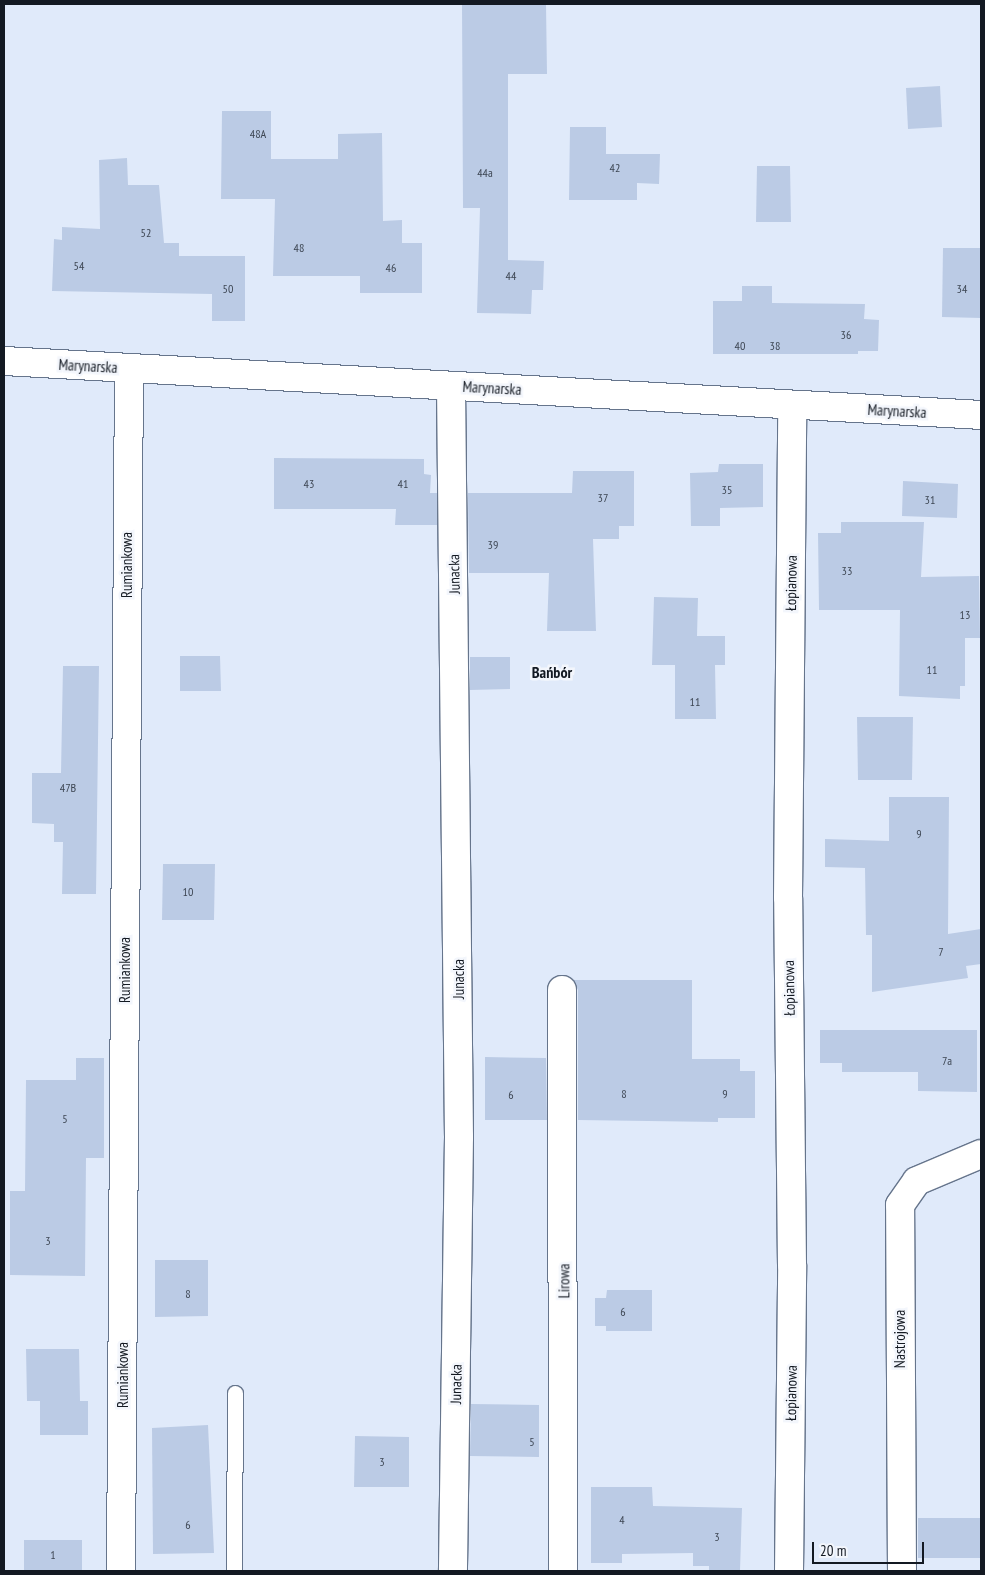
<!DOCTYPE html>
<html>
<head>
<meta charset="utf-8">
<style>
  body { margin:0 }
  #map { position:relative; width:985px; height:1575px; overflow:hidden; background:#e0eafa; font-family:"PT Sans Narrow",sans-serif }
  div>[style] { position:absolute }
  .building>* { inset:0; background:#bbcbe5 }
  .roads { filter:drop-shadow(1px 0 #66758c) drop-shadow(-1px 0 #66758c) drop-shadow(0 1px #66758c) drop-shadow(0 -1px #66758c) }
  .service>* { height:15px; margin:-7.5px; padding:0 7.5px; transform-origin:7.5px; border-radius:7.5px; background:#fff }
  .minor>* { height:28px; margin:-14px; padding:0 14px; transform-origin:14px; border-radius:14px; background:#fff }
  span { translate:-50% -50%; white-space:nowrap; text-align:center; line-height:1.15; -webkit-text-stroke:5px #f3f6fc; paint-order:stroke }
  .number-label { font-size:12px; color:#3d4653 }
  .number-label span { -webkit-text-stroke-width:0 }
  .street-label { font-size:15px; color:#131922 }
  .neighbourhood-label { font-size:16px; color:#131922; font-weight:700 }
  .frame { position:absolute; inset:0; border:5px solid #131922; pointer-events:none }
  .scale { position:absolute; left:812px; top:1542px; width:112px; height:22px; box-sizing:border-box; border:2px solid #131922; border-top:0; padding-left:6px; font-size:15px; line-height:18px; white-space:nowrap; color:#131922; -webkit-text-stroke:4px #f3f6fc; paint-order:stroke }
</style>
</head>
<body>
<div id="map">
  <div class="building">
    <i style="clip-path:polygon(462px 4px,546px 4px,547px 74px,508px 74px,508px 260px,544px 261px,543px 290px,532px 290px,531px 314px,477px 313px,480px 208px,463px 208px)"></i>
    <i style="clip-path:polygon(940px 86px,942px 127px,908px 129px,906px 88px)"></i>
    <i style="clip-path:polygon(222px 111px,271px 111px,271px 159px,338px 159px,338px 134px,382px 133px,383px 221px,402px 220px,402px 243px,422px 243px,422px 293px,360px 293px,360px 276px,273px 276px,275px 199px,221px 199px)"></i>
    <i style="clip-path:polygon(570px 127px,606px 127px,606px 154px,660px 154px,659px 184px,637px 183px,637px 200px,569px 200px)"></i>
    <i style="clip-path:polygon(127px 158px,128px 185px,159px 185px,164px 243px,179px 243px,179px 256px,245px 256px,245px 321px,212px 321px,212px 294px,52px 291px,54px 239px,62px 240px,62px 227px,100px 229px,99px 160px)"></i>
    <i style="clip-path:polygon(757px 166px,790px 166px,791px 222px,756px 222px)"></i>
    <i style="clip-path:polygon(943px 248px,981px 248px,981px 318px,942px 317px)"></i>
    <i style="clip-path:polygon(742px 286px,772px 286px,772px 303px,865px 304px,864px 319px,879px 320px,878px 351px,858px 351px,858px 354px,713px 354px,713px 301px,742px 301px)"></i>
    <i style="clip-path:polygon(274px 458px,424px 459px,424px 474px,431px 475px,430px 493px,437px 493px,437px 525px,395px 525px,396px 509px,274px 509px)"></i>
    <i style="clip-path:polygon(719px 464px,763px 464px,763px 507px,720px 508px,720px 526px,691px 526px,690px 473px,718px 472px)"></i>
    <i style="clip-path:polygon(573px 471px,634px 471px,634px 526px,619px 526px,619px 539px,593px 539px,596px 631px,547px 631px,549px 573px,469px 573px,468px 493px,572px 493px)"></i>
    <i style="clip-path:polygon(903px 481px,958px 484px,957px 518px,902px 516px)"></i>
    <i style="clip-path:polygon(841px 522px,924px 522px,921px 577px,979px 576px,980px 638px,965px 638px,965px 686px,960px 686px,960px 699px,899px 696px,900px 610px,819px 610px,818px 533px,841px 533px)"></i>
    <i style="clip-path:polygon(654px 597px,698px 598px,697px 636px,725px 636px,725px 665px,715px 665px,716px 719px,675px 719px,675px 665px,652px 665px)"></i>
    <i style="clip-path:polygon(180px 656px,220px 656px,221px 691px,180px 691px)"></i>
    <i style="clip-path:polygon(470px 657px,510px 657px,510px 689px,470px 690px)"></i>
    <i style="clip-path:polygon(63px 666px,99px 666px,96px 894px,62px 894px,63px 842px,54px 842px,54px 824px,32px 823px,32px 773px,61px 773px)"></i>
    <i style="clip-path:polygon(857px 717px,913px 717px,912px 780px,858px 780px)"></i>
    <i style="clip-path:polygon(889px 797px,949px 797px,948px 934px,981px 929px,981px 964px,966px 966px,968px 978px,872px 992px,872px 935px,866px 935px,865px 868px,825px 867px,825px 839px,889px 841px)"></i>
    <i style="clip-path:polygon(163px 864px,215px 864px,214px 920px,162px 920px)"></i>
    <i style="clip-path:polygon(573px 980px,692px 980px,692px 1059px,740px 1059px,740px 1071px,755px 1071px,755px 1118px,718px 1118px,718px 1122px,578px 1120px,578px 990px)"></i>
    <i style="clip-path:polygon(820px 1030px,977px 1030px,977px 1092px,918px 1091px,918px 1072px,842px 1072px,842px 1063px,820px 1063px)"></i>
    <i style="clip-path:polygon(485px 1057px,546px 1058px,547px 1120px,485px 1120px)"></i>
    <i style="clip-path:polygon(76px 1058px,104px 1058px,104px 1158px,86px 1158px,85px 1276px,10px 1275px,10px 1191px,25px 1191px,26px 1080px,76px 1080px)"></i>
    <i style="clip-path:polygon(155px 1260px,208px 1260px,208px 1316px,155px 1317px)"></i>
    <i style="clip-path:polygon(607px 1290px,652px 1290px,652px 1331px,606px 1331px,606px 1326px,595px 1326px,595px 1298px,606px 1298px)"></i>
    <i style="clip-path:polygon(26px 1349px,79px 1349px,80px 1401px,88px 1401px,88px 1435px,40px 1435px,40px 1401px,27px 1401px)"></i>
    <i style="clip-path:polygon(471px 1404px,539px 1405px,539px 1457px,470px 1456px)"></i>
    <i style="clip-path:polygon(208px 1425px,214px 1553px,153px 1554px,152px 1428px)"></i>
    <i style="clip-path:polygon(355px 1436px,409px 1437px,409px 1487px,354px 1487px)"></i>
    <i style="clip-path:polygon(591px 1487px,652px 1487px,653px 1506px,742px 1508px,740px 1571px,709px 1571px,709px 1566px,693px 1566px,693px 1553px,622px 1554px,622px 1563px,591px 1563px)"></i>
    <i style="clip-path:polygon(918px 1518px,981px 1518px,981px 1558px,918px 1558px)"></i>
    <i style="clip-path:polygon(24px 1540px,82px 1540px,82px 1571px,24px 1571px)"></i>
  </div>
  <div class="roads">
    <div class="service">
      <i style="left:234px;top:1571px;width:178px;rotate:-89.7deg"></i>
    </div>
    <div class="minor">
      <i style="left:4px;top:361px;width:978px;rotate:3.16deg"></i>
      <i style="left:451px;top:386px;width:751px;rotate:89.39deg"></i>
      <i style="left:459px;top:1137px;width:434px;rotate:90.8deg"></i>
      <i style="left:562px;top:990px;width:581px;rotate:89.9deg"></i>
      <i style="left:121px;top:1571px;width:1203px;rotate:-89.62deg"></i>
      <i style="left:789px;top:1571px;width:306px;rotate:-89.4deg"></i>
      <i style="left:792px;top:1265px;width:367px;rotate:-90.6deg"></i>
      <i style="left:788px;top:898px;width:493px;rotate:-89.5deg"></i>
      <i style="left:902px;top:1571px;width:366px;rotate:-90.3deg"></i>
      <i style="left:900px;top:1205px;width:29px;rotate:-55deg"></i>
      <i style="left:917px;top:1181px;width:69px;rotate:-22.9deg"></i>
    </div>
  </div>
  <div class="number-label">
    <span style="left:258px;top:134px">48A</span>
    <span style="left:615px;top:168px">42</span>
    <span style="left:485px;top:173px">44a</span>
    <span style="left:146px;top:233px">52</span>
    <span style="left:299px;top:248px">48</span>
    <span style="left:79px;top:266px">54</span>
    <span style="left:391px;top:268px">46</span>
    <span style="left:511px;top:276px">44</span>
    <span style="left:228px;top:289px">50</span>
    <span style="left:962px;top:289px">34</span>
    <span style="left:846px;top:335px">36</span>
    <span style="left:740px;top:346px">40</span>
    <span style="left:775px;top:346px">38</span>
    <span style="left:309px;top:484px">43</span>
    <span style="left:403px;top:484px">41</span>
    <span style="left:727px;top:490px">35</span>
    <span style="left:603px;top:498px">37</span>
    <span style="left:930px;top:500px">31</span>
    <span style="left:493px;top:545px">39</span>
    <span style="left:847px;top:571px">33</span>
    <span style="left:965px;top:615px">13</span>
    <span style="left:932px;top:670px">11</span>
    <span style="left:695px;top:702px">11</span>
    <span style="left:68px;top:788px">47B</span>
    <span style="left:919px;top:834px">9</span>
    <span style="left:188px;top:892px">10</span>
    <span style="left:941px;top:952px">7</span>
    <span style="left:947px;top:1061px">7a</span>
    <span style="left:624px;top:1094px">8</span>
    <span style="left:725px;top:1094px">9</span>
    <span style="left:511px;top:1095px">6</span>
    <span style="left:65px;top:1119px">5</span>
    <span style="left:48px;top:1241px">3</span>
    <span style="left:188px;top:1294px">8</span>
    <span style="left:623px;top:1312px">6</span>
    <span style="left:532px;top:1442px">5</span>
    <span style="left:382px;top:1462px">3</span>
    <span style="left:622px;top:1520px">4</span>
    <span style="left:188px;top:1525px">6</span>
    <span style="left:717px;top:1537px">3</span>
    <span style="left:53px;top:1555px">1</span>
  </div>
  <div class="street-label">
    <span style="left:88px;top:366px;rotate:3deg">Marynarska</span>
    <span style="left:492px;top:388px;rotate:3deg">Marynarska</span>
    <span style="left:897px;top:411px;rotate:3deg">Marynarska</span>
    <span style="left:127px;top:565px;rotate:-90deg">Rumiankowa</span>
    <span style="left:454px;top:574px;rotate:-91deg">Junacka</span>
    <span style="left:791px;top:583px;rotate:-89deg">Łopianowa</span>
    <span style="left:125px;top:970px;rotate:-90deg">Rumiankowa</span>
    <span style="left:459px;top:979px;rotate:-90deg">Junacka</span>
    <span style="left:789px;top:988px;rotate:-91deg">Łopianowa</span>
    <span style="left:564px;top:1281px;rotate:-90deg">Lirowa</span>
    <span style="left:900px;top:1339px;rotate:-90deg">Nastrojowa</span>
    <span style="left:123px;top:1375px;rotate:-90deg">Rumiankowa</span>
    <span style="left:456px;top:1384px;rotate:-89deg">Junacka</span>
    <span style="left:791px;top:1393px;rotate:-89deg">Łopianowa</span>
  </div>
  <div class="neighbourhood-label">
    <span style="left:552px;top:672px">Bańbór</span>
  </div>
  <div class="frame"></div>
  <div class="scale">20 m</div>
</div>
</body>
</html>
